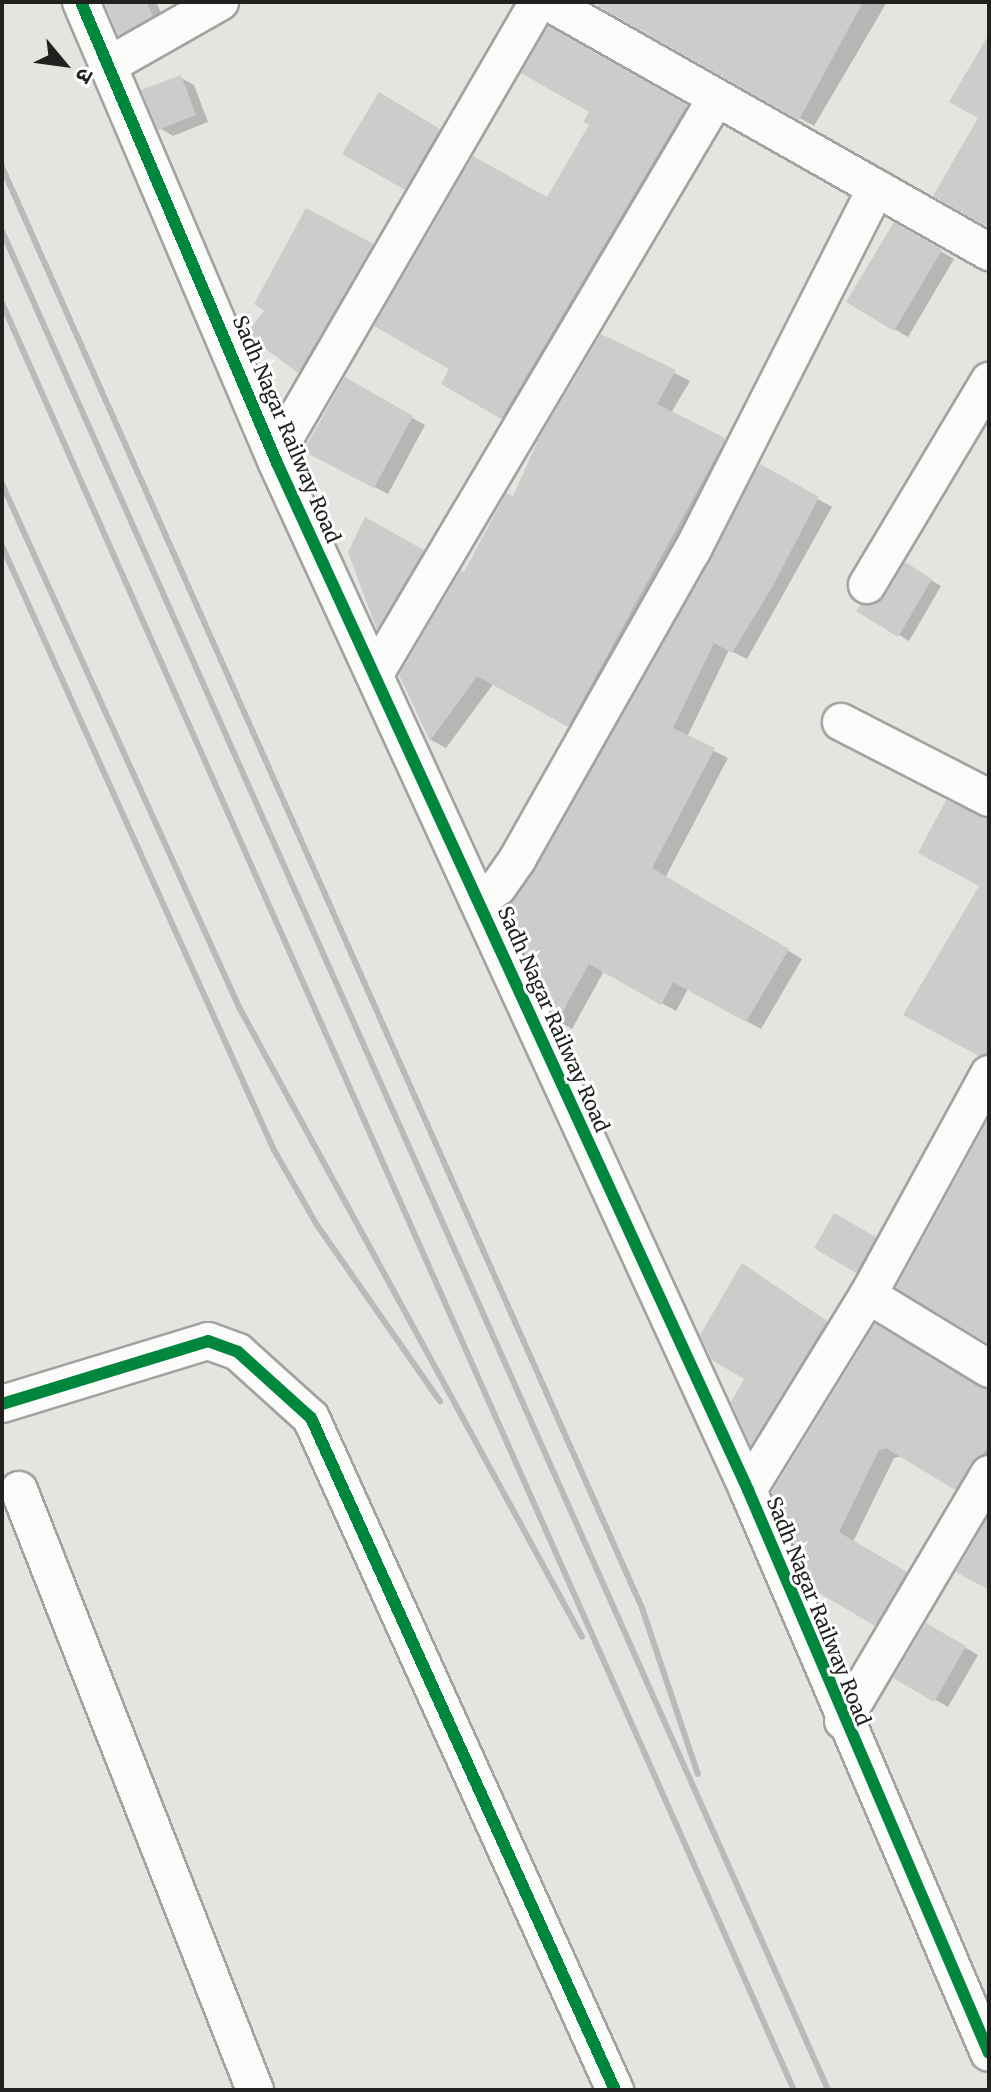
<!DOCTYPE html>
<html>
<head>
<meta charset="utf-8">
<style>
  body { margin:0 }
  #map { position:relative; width:991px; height:2092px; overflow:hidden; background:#e3e5e1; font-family:Merriweather,"Noto Sans Devanagari",serif }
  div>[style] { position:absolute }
  .shadow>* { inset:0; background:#0003 }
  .building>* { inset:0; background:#cccdca }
  .roads { filter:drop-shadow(2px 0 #a2a2a0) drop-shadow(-2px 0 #a2a2a0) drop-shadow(0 2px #a2a2a0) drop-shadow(0 -2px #a2a2a0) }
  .minor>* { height:36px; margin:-18px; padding:0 18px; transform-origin:18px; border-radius:18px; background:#fbfbfa }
  .rail>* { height:6px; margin:-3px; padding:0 3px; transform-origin:3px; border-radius:3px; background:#b9bab9 }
  .cycleway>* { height:12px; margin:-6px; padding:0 6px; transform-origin:6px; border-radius:6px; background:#00873e }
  span { translate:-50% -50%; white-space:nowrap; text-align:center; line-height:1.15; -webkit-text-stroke:6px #fff; paint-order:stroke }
  .street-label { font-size:20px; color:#21221f }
  .frame { position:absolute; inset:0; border:4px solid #21221f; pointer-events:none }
  .north { position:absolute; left:24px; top:24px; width:80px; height:80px; -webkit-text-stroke:6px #fff; paint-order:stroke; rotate:119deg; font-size:22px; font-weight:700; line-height:32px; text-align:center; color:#21221f }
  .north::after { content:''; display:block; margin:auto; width:28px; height:36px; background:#21221f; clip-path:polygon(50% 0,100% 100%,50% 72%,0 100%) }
</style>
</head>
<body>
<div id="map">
  <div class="shadow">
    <i style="clip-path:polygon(106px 2px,156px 2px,166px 23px,133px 42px,120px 34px)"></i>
    <i style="clip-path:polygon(594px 2px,887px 2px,814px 126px)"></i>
    <i style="clip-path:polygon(549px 29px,699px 114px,515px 425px,443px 383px,591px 124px,592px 112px)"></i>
    <i style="clip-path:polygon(181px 78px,194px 85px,208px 122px,173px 136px,160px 128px)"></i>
    <i style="clip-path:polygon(380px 95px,450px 137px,417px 194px,345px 153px)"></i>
    <i style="clip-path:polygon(895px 225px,954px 259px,908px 337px,849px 302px)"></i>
    <i style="clip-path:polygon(373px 245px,388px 254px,314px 380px,249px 333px,267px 311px)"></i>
    <i style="clip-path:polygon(602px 336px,690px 381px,671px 413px,739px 448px,584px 734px,494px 683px,446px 748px,431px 740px,401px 675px,514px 499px)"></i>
    <i style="clip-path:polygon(345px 380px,425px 425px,388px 494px,319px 458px)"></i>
    <i style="clip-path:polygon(760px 467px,832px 507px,747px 659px,729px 650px,687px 737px,728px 758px,665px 878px,802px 959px,761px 1029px,688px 989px,676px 1011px,604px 971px,572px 1029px,558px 1021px,507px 908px,538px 869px)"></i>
    <i style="clip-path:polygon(366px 520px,436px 559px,391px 636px,378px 629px,351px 552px)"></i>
    <i style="clip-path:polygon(906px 565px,941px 586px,909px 641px,859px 611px,886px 598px)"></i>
    <i style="clip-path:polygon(834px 1216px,888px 1247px,870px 1279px,816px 1247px)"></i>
    <i style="clip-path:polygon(742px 1266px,843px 1333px,769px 1454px,752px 1444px,733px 1402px,747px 1379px)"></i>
    <i style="clip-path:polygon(979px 1389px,989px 1389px,989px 1469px,971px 1497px,902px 1456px,894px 1458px,853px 1542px,921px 1582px,891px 1632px,815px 1589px,774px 1492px)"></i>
    <i style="clip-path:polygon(926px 1625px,978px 1655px,948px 1707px,896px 1677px)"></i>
  </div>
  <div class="building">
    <i style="clip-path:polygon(104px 2px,146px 2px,153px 16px,118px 36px)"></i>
    <i style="clip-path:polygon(601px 2px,863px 2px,799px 120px,598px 6px)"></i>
    <i style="clip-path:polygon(548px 26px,687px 105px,501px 419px,441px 384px,449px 369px,374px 326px,473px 156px,547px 197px,589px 125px,583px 122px,589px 112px,521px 73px)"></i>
    <i style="clip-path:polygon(989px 34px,989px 222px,986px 226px,933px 196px,978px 118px,949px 102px)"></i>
    <i style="clip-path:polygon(181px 75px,196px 115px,158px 130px,141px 90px)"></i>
    <i style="clip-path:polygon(379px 92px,440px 129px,405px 190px,342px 154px)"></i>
    <i style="clip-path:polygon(306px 208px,374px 244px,298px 373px,246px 334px,264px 311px,254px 304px)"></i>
    <i style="clip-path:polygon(894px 222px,942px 250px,894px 331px,846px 302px)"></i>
    <i style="clip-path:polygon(601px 334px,676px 370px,657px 404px,725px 438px,723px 444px,568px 727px,477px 676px,430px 741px,399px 675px,461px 570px,464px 572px,506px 493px,513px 496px,538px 440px)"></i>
    <i style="clip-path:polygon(345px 377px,413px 416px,374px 488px,303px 451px)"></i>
    <i style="clip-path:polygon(760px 464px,819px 497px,774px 584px,732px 653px,714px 643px,673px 728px,715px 748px,652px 868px,789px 949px,746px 1022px,673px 982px,661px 1005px,589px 964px,557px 1022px,504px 908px,536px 868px)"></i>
    <i style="clip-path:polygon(365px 517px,424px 550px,377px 630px,348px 552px)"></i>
    <i style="clip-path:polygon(905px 562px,932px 579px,898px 637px,856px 611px,861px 604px,876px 604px,885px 596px)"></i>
    <i style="clip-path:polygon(946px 800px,989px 819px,989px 1053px,979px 1056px,903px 1015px,979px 886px,918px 853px)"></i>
    <i style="clip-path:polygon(989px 1118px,989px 1344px,896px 1288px)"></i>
    <i style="clip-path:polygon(834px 1213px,876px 1237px,856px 1273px,814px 1248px)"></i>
    <i style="clip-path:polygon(742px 1263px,827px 1321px,751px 1446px,731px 1402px,744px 1379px,712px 1360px,700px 1335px)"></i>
    <i style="clip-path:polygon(875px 1324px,989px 1390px,989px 1446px,955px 1490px,886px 1448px,879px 1450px,839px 1532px,907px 1572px,875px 1626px,814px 1590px,772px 1492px)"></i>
    <i style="clip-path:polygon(989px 1515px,989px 1590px,956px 1572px)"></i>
    <i style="clip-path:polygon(926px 1623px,966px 1646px,934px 1702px,893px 1678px)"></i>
  </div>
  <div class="roads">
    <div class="minor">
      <i style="left:81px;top:2px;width:501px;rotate:66.97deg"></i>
      <i style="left:277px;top:463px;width:1130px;rotate:65.36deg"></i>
      <i style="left:748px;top:1490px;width:612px;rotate:66.83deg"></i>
      <i style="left:548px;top:2px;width:507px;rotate:29.55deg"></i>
      <i style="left:109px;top:65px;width:128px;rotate:-29.6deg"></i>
      <i style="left:275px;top:455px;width:524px;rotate:-59.86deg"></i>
      <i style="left:867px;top:585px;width:238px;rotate:-59.1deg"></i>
      <i style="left:375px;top:674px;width:669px;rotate:-59.37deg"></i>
      <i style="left:841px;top:722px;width:166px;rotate:27.2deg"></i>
      <i style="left:478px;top:901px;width:24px;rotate:-35deg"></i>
      <i style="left:498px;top:887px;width:35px;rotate:-55deg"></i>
      <i style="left:518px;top:858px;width:353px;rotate:-60.5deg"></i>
      <i style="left:692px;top:551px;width:407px;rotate:-63.1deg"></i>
      <i style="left:868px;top:1295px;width:142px;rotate:31.4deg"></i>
      <i style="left:2px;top:1404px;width:215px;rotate:-17deg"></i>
      <i style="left:208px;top:1341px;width:32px;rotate:20deg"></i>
      <i style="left:238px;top:1352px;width:98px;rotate:42.1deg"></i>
      <i style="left:311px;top:1418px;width:738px;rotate:65.66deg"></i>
      <i style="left:19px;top:1490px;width:645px;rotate:68.53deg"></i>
      <i style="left:748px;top:1490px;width:229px;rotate:-58.4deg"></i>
      <i style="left:868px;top:1295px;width:252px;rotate:-61.3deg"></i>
      <i style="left:843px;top:1721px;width:287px;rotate:-59.4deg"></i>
    </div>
  </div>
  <div class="rail">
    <i style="left:2px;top:167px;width:1577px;rotate:66.05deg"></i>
    <i style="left:642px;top:1608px;width:175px;rotate:71.4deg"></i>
    <i style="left:2px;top:231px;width:2034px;rotate:66.04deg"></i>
    <i style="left:2px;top:303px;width:1955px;rotate:66.1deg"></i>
    <i style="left:2px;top:484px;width:574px;rotate:65.62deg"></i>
    <i style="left:239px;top:1007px;width:717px;rotate:61.43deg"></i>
    <i style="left:2px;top:546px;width:662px;rotate:65.76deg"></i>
    <i style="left:274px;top:1150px;width:86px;rotate:60.2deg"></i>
    <i style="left:317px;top:1225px;width:215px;rotate:55.1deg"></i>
  </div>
  <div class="cycleway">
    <i style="left:81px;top:2px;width:501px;rotate:66.97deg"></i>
    <i style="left:277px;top:463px;width:1130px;rotate:65.36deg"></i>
    <i style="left:748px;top:1490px;width:612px;rotate:66.83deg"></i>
    <i style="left:2px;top:1404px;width:215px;rotate:-17deg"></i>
    <i style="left:208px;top:1341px;width:32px;rotate:20deg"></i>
    <i style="left:238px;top:1352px;width:98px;rotate:42.1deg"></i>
    <i style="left:311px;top:1418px;width:738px;rotate:65.66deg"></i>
  </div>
  <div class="street-label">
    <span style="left:287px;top:429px;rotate:67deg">Sadh Nagar Railway Road</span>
    <span style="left:554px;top:1019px;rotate:66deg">Sadh Nagar Railway Road</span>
    <span style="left:819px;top:1611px;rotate:68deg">Sadh Nagar Railway Road</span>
  </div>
  <div class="frame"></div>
  <div class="north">उ</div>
</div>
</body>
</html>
